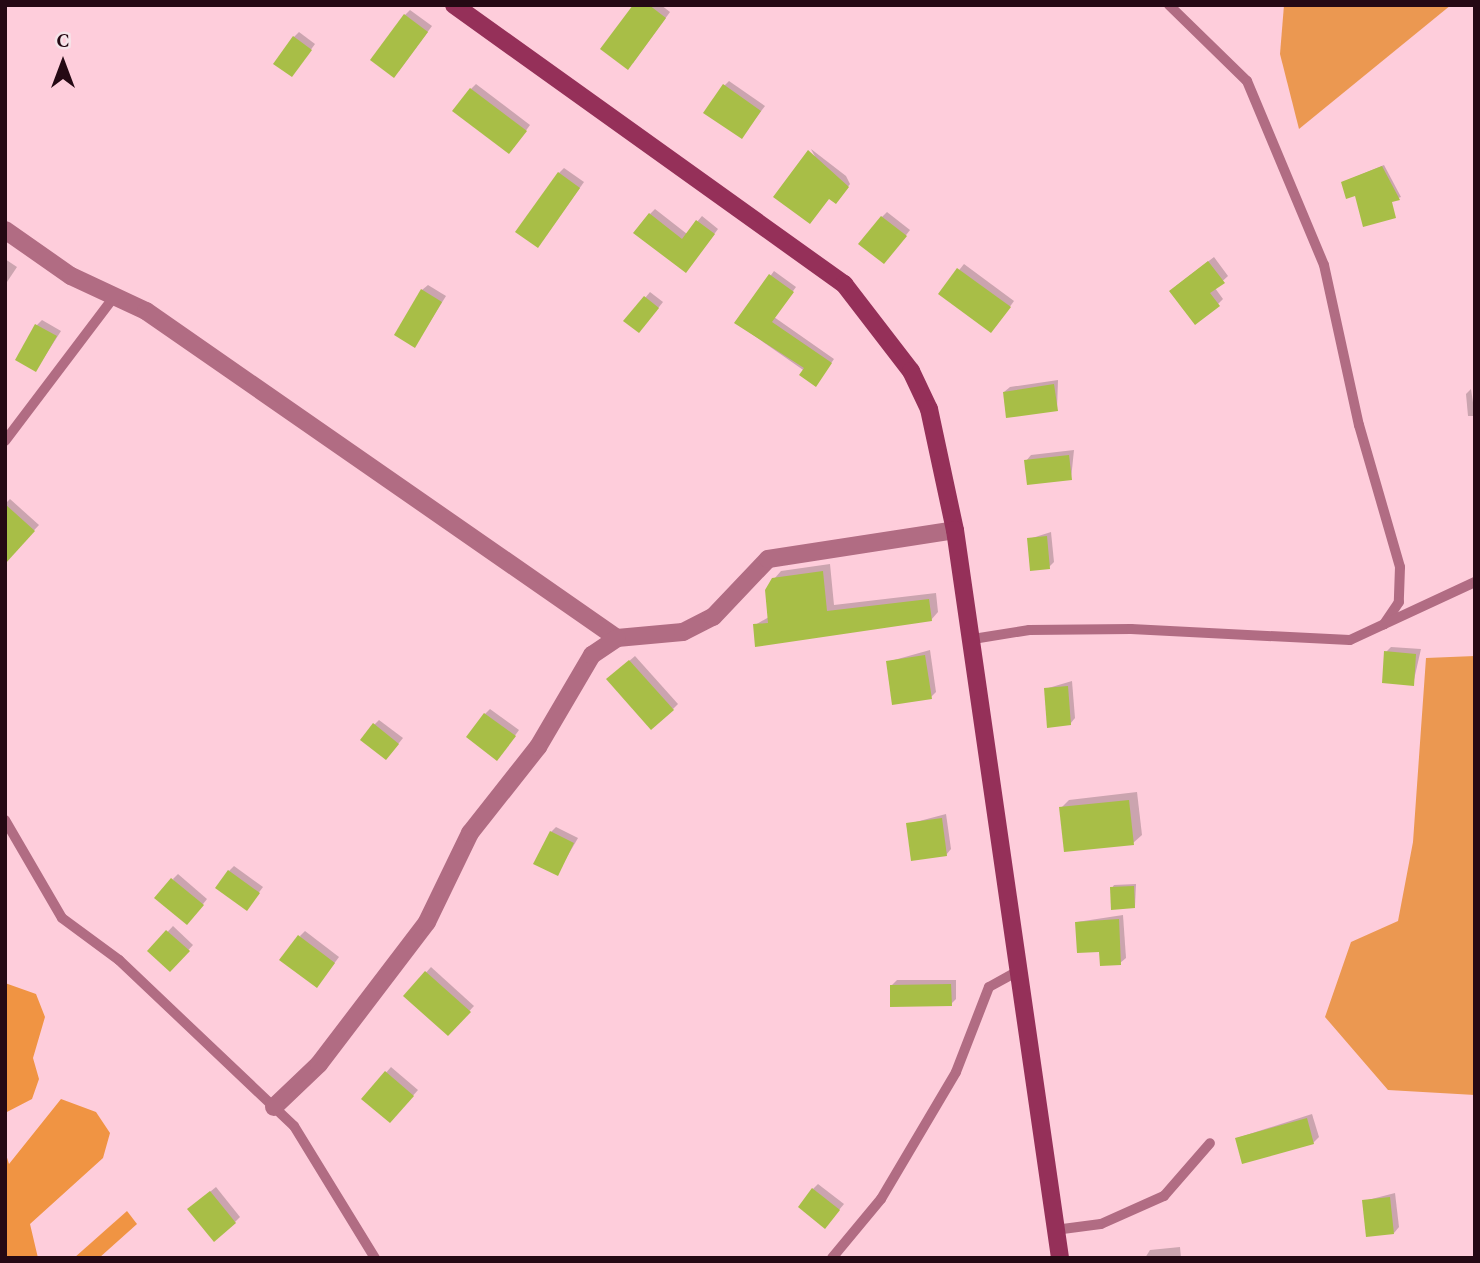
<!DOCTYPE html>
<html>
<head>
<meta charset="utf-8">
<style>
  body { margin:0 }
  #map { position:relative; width:1480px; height:1263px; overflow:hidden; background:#fecddb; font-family:Spectral,serif }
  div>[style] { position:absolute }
  .green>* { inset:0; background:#eb9851 }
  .forest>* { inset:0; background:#f09443 }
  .shadow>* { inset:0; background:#0003 }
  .building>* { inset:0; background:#a8be47 }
  .lane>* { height:10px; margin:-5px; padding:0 5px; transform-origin:5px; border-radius:5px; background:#b16c83 }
  .street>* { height:18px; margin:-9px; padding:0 9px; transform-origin:9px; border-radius:9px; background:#b16c83 }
  .secondary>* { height:18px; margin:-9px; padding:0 9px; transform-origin:9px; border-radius:9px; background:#953059 }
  span { translate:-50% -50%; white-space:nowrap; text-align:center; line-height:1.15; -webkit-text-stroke:5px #f5e4e9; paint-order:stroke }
  .frame { position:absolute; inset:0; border:7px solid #250914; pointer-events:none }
  .north { position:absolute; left:28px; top:28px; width:70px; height:70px; -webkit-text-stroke:5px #f5e4e9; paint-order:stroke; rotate:0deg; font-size:19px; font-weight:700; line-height:28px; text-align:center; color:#250914 }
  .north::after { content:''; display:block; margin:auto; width:24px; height:32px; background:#250914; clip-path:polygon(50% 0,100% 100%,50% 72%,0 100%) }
</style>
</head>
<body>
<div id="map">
  <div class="green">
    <i style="clip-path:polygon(1284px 5px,1451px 5px,1299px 129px,1280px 54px)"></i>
    <i style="clip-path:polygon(1475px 656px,1475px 1095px,1388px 1090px,1325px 1017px,1351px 942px,1398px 921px,1413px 842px,1426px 658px)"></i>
  </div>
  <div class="forest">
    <i style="clip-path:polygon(5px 983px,36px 994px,45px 1017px,33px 1058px,39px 1079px,32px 1099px,5px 1113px)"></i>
    <i style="clip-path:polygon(61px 1099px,96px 1112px,110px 1133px,103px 1158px,30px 1224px,38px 1258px,5px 1258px,5px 1151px,9px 1164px)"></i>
    <i style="clip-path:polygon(127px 1211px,137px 1224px,99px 1258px,74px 1258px)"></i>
  </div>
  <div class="shadow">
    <i style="clip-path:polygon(635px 5px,661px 5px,670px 12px,633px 63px)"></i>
    <i style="clip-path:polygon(410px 10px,432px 26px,399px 71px,405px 15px)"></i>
    <i style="clip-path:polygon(299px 32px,315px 44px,296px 70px,294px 37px)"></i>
    <i style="clip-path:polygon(729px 81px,765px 106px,742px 137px,724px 86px)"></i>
    <i style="clip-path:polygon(476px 84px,530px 125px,514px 147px,471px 89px)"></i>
    <i style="clip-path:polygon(811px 149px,846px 176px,850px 184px,838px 200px)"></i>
    <i style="clip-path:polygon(1384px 165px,1401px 197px,1393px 200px,1397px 215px,1391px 193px,1356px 194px,1343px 182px)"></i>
    <i style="clip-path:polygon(564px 168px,584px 182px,543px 240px,559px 173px)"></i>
    <i style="clip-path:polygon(655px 209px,687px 234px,702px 216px,718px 229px,691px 265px,650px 214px)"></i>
    <i style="clip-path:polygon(887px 212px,910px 230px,889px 257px,882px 217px)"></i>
    <i style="clip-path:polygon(1214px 257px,1228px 276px,1215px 288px,1223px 299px,1218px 304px,1176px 286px)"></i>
    <i style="clip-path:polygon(5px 259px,17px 267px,5px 285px)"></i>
    <i style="clip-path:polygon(964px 264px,1014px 301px,996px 326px,940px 294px)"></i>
    <i style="clip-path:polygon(774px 271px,796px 287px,774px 317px,834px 359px,819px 381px,736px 323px)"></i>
    <i style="clip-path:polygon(428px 285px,446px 296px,415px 346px,422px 290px)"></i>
    <i style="clip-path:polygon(650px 292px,663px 302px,644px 326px,626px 321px)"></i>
    <i style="clip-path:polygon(42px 320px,61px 331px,36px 370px,37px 325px)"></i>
    <i style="clip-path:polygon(1058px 380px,1057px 409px,1004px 392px,1010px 387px)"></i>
    <i style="clip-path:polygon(1471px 389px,1475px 416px,1468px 416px,1466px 394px)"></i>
    <i style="clip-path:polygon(1074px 450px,1071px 479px,1026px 461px,1031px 455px)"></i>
    <i style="clip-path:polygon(10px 499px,39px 525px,8px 558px,5px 504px)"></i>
    <i style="clip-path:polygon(1051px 532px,1054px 562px,1049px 567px,1029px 539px)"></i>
    <i style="clip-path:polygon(830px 564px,834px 605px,936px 593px,938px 612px,931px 620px,755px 625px,769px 617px,774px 579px,781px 571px)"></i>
    <i style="clip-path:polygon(1391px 647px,1421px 649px,1413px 684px,1386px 652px)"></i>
    <i style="clip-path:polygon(930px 650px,936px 692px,931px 697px,887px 662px)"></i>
    <i style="clip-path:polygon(635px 656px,678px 704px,673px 709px,614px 674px)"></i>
    <i style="clip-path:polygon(1072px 681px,1075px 718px,1070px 724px,1045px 689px)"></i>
    <i style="clip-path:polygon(490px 709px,519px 730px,502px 753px,485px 714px)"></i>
    <i style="clip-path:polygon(379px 720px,403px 738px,391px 753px,374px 725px)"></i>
    <i style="clip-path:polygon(1137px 792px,1142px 835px,1133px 843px,1061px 808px,1069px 800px)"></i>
    <i style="clip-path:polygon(946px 814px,951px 849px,946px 855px,908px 824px)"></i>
    <i style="clip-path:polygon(556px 827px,578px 838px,557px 874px,551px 832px)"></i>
    <i style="clip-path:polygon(234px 866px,263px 887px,251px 903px,229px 871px)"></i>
    <i style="clip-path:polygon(178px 874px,207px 899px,192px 918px,173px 879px)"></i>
    <i style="clip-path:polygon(1136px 884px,1135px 906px,1112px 888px,1114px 885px)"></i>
    <i style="clip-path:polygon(1123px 915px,1126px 958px,1120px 963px,1077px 922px)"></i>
    <i style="clip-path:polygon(173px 926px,193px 945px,170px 970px,150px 951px)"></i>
    <i style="clip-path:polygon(305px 931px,339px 957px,321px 981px,300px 936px)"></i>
    <i style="clip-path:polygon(431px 967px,474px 1006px,448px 1034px,405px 996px)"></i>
    <i style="clip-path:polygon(897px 980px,956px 980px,956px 999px,951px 1004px,891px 986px)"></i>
    <i style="clip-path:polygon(391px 1067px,418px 1090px,395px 1116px,364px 1098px)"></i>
    <i style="clip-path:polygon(1312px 1114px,1319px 1137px,1313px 1143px,1237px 1138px)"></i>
    <i style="clip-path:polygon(818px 1184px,844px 1204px,830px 1221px,813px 1189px)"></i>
    <i style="clip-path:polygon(216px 1187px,240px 1217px,235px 1222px,195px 1204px)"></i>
    <i style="clip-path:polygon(1395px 1193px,1399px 1227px,1394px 1233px,1364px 1201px)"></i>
    <i style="clip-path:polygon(1180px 1247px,1181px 1258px,1145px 1258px,1150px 1250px)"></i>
  </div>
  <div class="building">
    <i style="clip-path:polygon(633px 5px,649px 5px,666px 18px,628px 70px,600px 49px)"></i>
    <i style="clip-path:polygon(404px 14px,428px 32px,394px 78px,370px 60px)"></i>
    <i style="clip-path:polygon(293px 36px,312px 50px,292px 77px,273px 64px)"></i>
    <i style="clip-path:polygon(723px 84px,761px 111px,742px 139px,703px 113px)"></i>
    <i style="clip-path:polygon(470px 88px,527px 131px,509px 154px,452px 111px)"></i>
    <i style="clip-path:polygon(808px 150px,849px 187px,836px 204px,829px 199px,810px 224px,773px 197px)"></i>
    <i style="clip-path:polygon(1382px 166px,1400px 200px,1392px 202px,1396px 218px,1363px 227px,1355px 196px,1346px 199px,1341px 182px)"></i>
    <i style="clip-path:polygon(558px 172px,580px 188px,538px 248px,515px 232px)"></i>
    <i style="clip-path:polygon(649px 213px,682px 239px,696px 220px,715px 234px,686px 273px,633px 233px)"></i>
    <i style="clip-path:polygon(881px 216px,907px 236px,884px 264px,858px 244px)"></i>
    <i style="clip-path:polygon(1208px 261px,1225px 283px,1210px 293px,1220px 306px,1195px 325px,1169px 291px)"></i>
    <i style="clip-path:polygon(957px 268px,1011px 307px,991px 333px,938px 294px)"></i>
    <i style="clip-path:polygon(769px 274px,794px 292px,772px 322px,832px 363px,816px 387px,799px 375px,804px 368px,734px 323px)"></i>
    <i style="clip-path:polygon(421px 289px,442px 302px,415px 348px,394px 335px)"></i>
    <i style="clip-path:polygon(644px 296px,659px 308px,639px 333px,623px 321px)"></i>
    <i style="clip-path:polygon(35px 324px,57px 336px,36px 372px,15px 360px)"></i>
    <i style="clip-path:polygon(1054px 384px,1058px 411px,1006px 418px,1003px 392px)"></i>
    <i style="clip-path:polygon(1069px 455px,1072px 480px,1027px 485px,1024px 460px)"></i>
    <i style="clip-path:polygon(5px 504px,35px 531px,5px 564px)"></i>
    <i style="clip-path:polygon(1047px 536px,1050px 569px,1030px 571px,1027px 538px)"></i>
    <i style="clip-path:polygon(823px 571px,827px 611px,929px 599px,932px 621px,755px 647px,753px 624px,768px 623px,765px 590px,772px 578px)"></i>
    <i style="clip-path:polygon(1384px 651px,1416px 654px,1414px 686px,1382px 683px)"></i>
    <i style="clip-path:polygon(925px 655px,932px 699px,892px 705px,886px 661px)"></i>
    <i style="clip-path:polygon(629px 660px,674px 710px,651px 730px,606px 679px)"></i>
    <i style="clip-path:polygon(1068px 686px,1071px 725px,1047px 728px,1044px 688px)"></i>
    <i style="clip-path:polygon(484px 713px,516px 736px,497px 761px,466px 737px)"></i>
    <i style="clip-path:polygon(373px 723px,399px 744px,386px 760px,360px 740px)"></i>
    <i style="clip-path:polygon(1129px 800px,1134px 845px,1064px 852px,1059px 807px)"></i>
    <i style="clip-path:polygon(942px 818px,947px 856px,911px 861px,906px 823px)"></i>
    <i style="clip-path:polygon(550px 831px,574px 843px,558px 876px,533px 864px)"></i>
    <i style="clip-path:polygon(228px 870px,260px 893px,247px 911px,215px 888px)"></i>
    <i style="clip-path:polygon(171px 878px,204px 905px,187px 925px,154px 898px)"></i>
    <i style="clip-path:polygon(1134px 886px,1135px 908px,1111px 910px,1110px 887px)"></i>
    <i style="clip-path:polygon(1119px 919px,1121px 965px,1100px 966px,1099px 952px,1077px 953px,1075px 922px)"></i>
    <i style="clip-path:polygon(166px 930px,190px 951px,170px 972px,147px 951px)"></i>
    <i style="clip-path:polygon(298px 935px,335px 963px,317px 988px,279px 960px)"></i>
    <i style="clip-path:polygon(425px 971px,471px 1012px,448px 1036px,403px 996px)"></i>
    <i style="clip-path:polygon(951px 984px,952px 1006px,890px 1007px,890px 985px)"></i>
    <i style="clip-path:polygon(385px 1071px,414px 1096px,390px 1123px,361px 1099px)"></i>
    <i style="clip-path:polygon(1307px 1118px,1314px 1144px,1242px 1164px,1235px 1138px)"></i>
    <i style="clip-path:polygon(812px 1188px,840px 1210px,825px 1229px,798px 1207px)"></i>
    <i style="clip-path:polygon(210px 1191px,236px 1223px,214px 1242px,187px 1209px)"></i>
    <i style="clip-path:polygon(1390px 1197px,1394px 1234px,1366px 1237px,1362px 1200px)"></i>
  </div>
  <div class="lane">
    <i style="left:1169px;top:5px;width:109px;rotate:44.3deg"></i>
    <i style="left:1247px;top:81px;width:199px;rotate:67.3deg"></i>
    <i style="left:1324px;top:265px;width:164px;rotate:77.7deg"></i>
    <i style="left:1359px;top:425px;width:148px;rotate:73.9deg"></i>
    <i style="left:1400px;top:567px;width:35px;rotate:92deg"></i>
    <i style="left:1399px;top:602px;width:27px;rotate:124deg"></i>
    <i style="left:5px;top:441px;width:179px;rotate:-52.9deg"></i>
    <i style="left:973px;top:639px;width:57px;rotate:-9.1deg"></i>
    <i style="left:1029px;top:630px;width:102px;rotate:-0.6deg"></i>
    <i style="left:1131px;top:629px;width:219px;rotate:2.9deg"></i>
    <i style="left:1350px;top:640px;width:138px;rotate:-24.9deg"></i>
    <i style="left:5px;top:820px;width:113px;rotate:59.8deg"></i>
    <i style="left:62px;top:918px;width:71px;rotate:36.4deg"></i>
    <i style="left:119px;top:960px;width:241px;rotate:43.5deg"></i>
    <i style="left:294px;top:1126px;width:155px;rotate:58.5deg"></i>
    <i style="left:1055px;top:1230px;width:46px;rotate:-7.4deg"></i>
    <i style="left:1101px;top:1224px;width:69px;rotate:-24deg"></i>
    <i style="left:1164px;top:1196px;width:70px;rotate:-49deg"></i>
    <i style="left:832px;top:1258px;width:77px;rotate:-50.3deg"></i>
    <i style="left:881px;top:1199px;width:147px;rotate:-59.4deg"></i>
    <i style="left:956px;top:1072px;width:91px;rotate:-68.8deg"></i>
    <i style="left:989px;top:987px;width:35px;rotate:-29deg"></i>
  </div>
  <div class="street">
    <i style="left:5px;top:230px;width:80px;rotate:34.9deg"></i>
    <i style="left:71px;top:276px;width:83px;rotate:25deg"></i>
    <i style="left:146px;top:311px;width:573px;rotate:34.77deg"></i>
    <i style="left:617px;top:638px;width:66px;rotate:-5.2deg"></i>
    <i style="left:683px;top:632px;width:34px;rotate:-27deg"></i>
    <i style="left:713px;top:617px;width:80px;rotate:-46.5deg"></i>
    <i style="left:768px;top:559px;width:189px;rotate:-8.8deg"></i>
    <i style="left:274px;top:1107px;width:62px;rotate:-43.7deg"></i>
    <i style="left:319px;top:1064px;width:178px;rotate:-52.7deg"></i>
    <i style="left:427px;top:922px;width:99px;rotate:-64.2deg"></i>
    <i style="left:470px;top:833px;width:110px;rotate:-51.7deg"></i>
    <i style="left:538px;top:747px;width:107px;rotate:-59.6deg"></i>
    <i style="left:592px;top:655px;width:30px;rotate:-34deg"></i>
  </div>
  <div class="secondary">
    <i style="left:454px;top:5px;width:480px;rotate:35.6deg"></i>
    <i style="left:844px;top:284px;width:110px;rotate:52.4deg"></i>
    <i style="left:911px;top:371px;width:42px;rotate:64.7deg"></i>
    <i style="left:929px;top:409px;width:124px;rotate:77.9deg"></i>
    <i style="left:955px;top:530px;width:736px;rotate:81.79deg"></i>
  </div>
  <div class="frame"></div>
  <div class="north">С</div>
</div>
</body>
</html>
